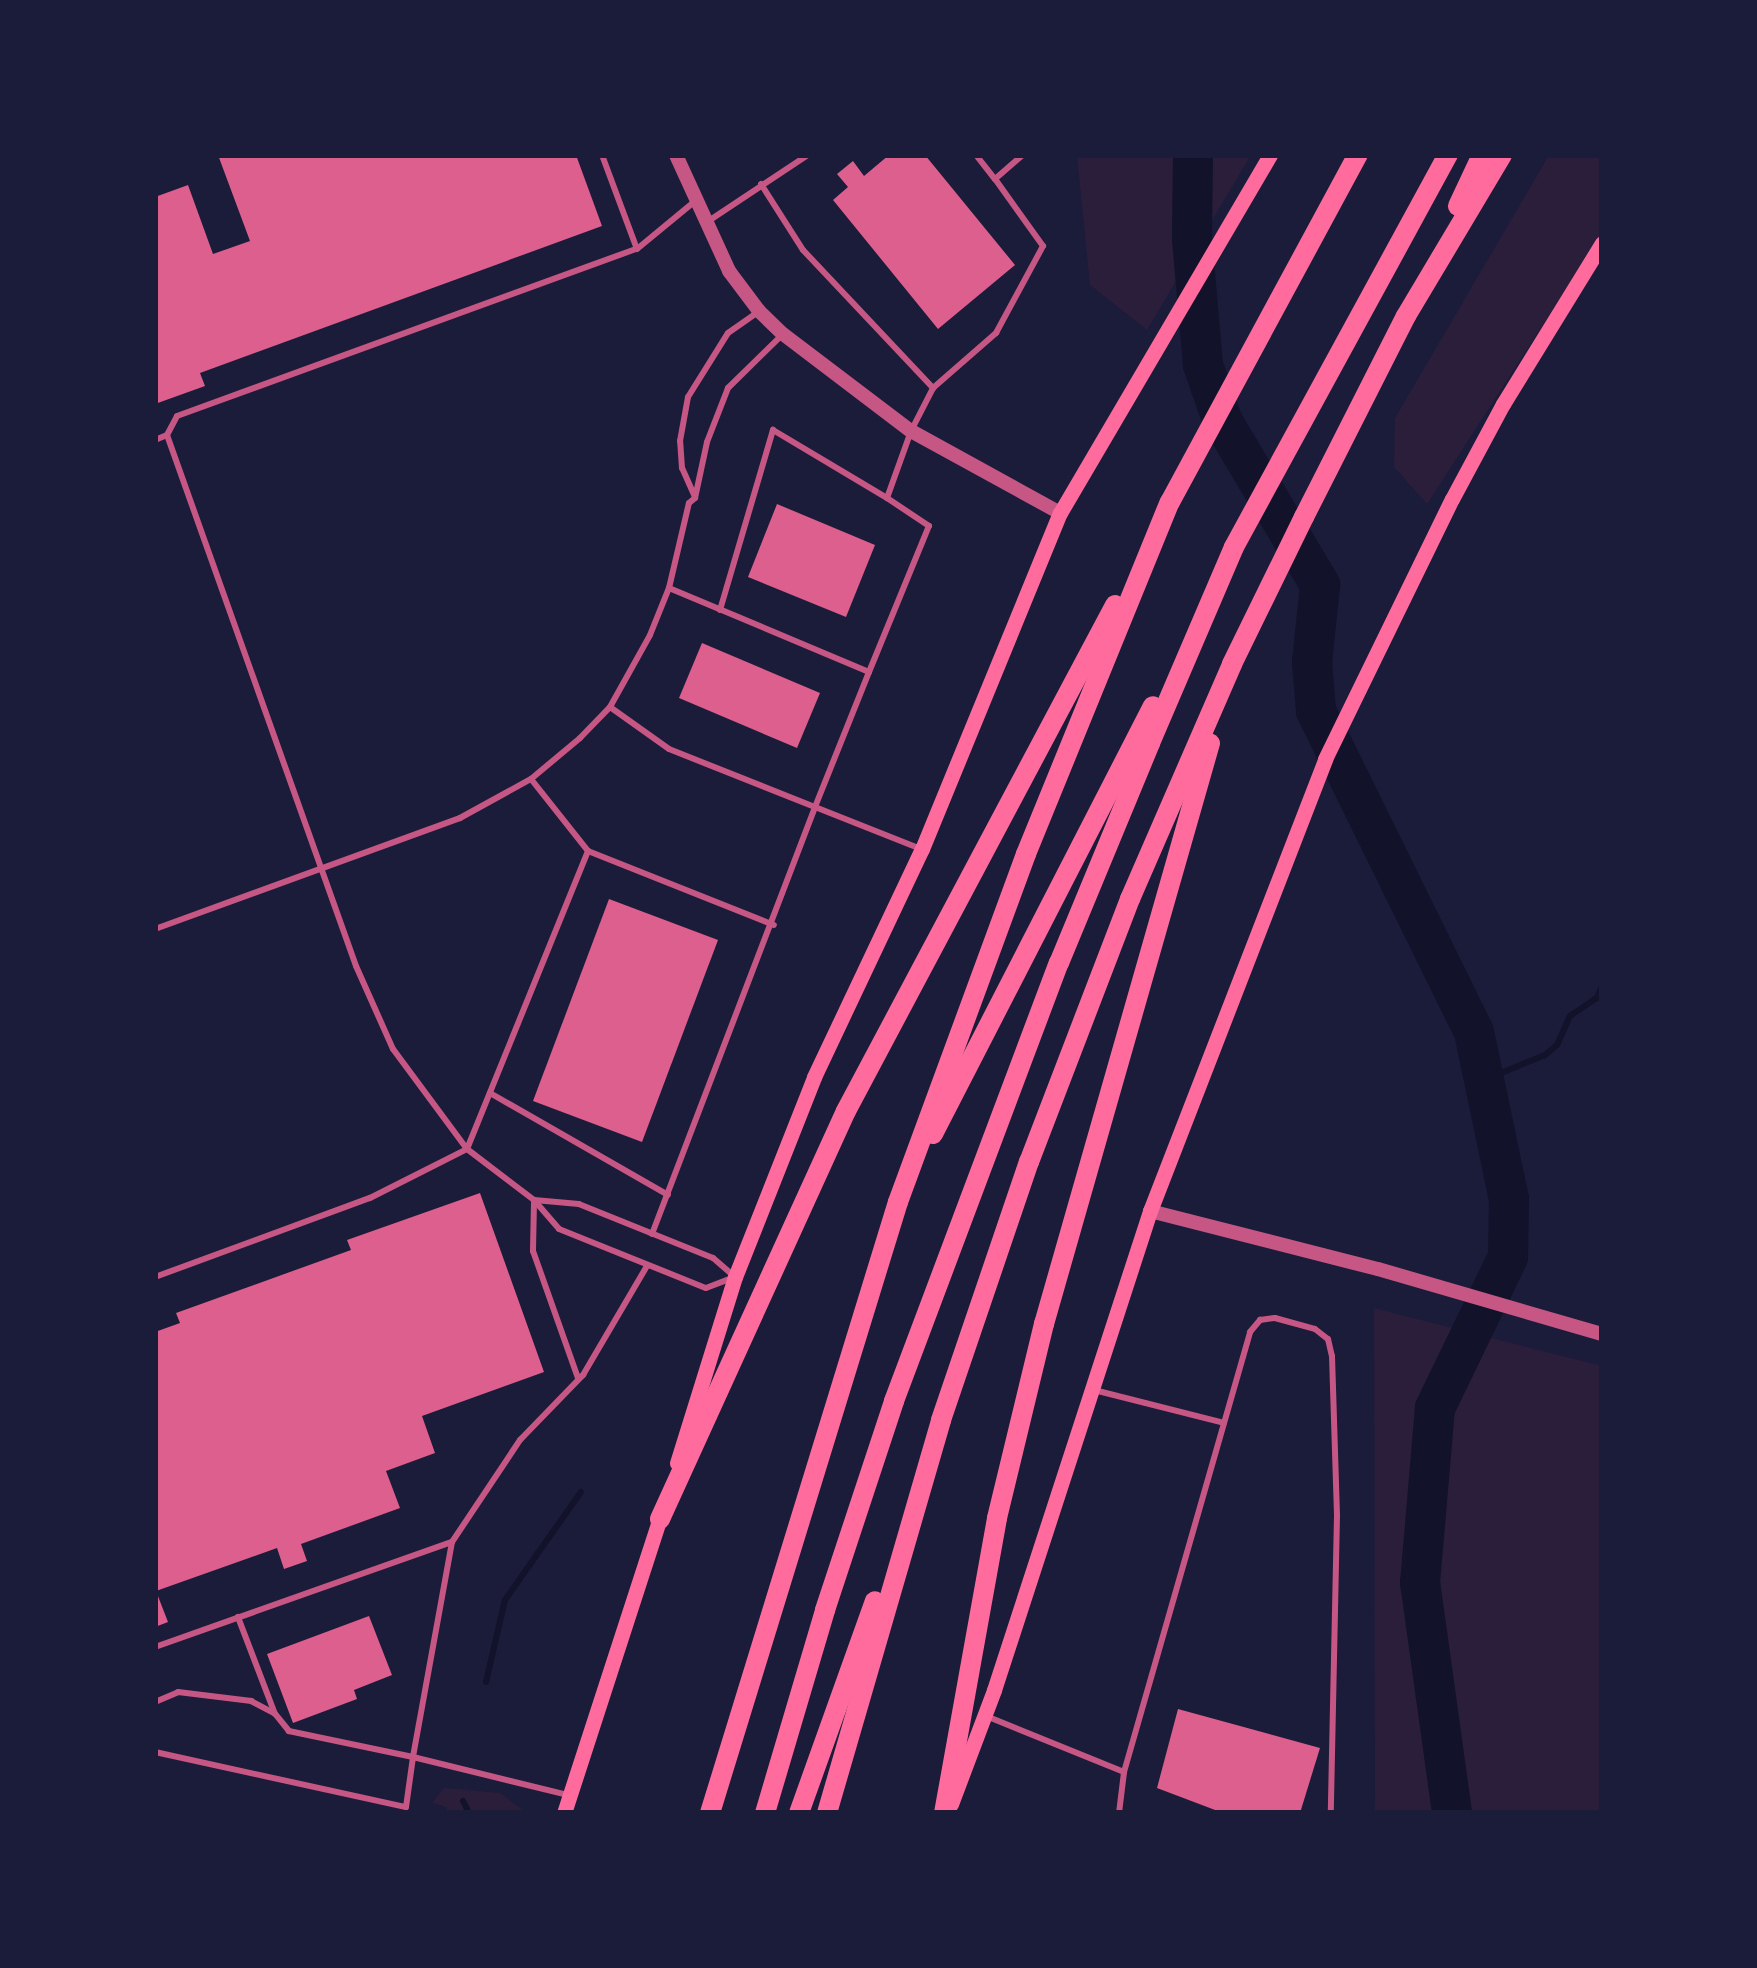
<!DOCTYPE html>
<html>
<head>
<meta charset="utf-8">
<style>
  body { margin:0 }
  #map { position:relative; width:1757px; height:1968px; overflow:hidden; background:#1b1b3a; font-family:"Varela Round",sans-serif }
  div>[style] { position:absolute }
  .green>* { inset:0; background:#2a1e3b }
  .stream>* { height:6px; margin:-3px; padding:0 3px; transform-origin:3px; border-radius:3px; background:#12122b }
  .river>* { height:40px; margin:-20px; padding:0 20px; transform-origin:20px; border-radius:20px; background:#12122b }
  .building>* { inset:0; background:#dd5f8e }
  .service>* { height:6px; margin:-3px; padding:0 3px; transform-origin:3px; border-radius:3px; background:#c65784 }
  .tertiary>* { height:14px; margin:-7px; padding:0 7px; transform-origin:7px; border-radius:7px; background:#c65784 }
  .secondary>* { height:15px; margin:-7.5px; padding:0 7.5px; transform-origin:7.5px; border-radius:7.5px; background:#ff6b9d }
  .motorway>* { height:20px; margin:-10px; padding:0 10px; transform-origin:10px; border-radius:10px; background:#ff6b9d }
  span { translate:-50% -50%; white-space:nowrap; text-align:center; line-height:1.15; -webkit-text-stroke:10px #1b1b3a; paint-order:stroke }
  .frame { position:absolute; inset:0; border:158px solid #1b1b3a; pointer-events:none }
</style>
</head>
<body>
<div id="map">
  <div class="green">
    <i style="clip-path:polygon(1077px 155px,1251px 155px,1147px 330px,1090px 285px)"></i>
    <i style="clip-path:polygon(1549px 155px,1602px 155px,1602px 234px,1427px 504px,1394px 467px,1395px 418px)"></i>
    <i style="clip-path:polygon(1374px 1308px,1602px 1366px,1602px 1813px,1375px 1813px)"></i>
    <i style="clip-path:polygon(444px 1788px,500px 1793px,527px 1813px,447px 1813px,447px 1807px,432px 1803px)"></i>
  </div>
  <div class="stream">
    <i style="left:1484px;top:1080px;width:66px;rotate:-22.3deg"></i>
    <i style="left:1545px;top:1055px;width:16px;rotate:-40deg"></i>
    <i style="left:1557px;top:1045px;width:32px;rotate:-66deg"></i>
    <i style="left:1570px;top:1016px;width:32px;rotate:-34deg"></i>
    <i style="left:1597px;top:998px;width:13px;rotate:-67deg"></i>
    <i style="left:486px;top:1682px;width:84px;rotate:-77deg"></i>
    <i style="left:505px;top:1600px;width:132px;rotate:-54.9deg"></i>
    <i style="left:463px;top:1801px;width:13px;rotate:63deg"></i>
  </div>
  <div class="river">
    <i style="left:1193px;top:155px;width:84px;rotate:90.7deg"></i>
    <i style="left:1192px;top:239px;width:126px;rotate:85deg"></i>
    <i style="left:1203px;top:365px;width:60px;rotate:70.7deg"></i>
    <i style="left:1223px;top:422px;width:190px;rotate:59.2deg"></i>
    <i style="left:1320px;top:585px;width:77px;rotate:95.9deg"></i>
    <i style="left:1312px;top:662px;width:49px;rotate:85.3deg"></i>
    <i style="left:1316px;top:711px;width:358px;rotate:63.8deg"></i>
    <i style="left:1474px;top:1032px;width:171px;rotate:78.2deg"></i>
    <i style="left:1509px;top:1199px;width:58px;rotate:91deg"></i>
    <i style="left:1508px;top:1257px;width:168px;rotate:115.8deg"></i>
    <i style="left:1435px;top:1408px;width:175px;rotate:94.9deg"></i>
    <i style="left:1420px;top:1582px;width:233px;rotate:82.1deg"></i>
  </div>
  <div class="building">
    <i style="clip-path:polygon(218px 155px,576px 155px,602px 226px,200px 373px,205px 386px,155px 404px,155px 197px,188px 185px,213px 254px,250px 241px)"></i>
    <i style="clip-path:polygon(889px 155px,925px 155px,1015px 265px,938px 329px,833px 200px,848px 187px,837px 174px,853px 161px,864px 176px)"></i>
    <i style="clip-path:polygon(777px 504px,875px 545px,846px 617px,748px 577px)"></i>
    <i style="clip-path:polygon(702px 643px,820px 693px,797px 748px,679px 698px)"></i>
    <i style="clip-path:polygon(609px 899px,718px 940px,642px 1142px,533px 1101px)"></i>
    <i style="clip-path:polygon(480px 1193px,544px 1372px,422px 1416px,435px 1453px,386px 1471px,400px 1508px,301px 1544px,307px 1561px,284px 1569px,277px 1548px,156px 1591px,168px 1622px,155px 1627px,155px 1332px,180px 1323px,176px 1313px,351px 1250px,347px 1240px)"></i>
    <i style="clip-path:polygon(369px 1616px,392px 1675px,354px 1690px,357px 1699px,293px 1723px,267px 1654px)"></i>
    <i style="clip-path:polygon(1178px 1709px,1320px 1748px,1300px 1813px,1223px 1813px,1157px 1788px)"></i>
  </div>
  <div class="service">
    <i style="left:602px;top:155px;width:100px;rotate:69.6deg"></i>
    <i style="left:976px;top:155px;width:31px;rotate:52deg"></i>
    <i style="left:761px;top:184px;width:78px;rotate:57.5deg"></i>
    <i style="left:803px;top:250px;width:190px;rotate:46.7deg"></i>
    <i style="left:707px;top:222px;width:121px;rotate:-33.6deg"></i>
    <i style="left:167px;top:435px;width:564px;rotate:70.41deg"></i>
    <i style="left:356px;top:966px;width:91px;rotate:66deg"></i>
    <i style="left:393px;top:1049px;width:124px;rotate:53.5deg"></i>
    <i style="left:467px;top:1149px;width:84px;rotate:37.3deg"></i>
    <i style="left:534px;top:1200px;width:38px;rotate:49deg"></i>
    <i style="left:559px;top:1229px;width:158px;rotate:21.9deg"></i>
    <i style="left:706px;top:1288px;width:31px;rotate:-21deg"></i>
    <i style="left:735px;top:1277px;width:29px;rotate:-139deg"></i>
    <i style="left:713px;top:1258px;width:144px;rotate:-158.1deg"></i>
    <i style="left:579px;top:1204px;width:45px;rotate:-174.9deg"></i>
    <i style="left:155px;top:440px;width:13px;rotate:-23deg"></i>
    <i style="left:167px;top:435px;width:21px;rotate:-62deg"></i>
    <i style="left:177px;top:416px;width:489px;rotate:-20deg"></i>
    <i style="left:637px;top:249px;width:74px;rotate:-39.5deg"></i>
    <i style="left:695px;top:497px;width:32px;rotate:-114deg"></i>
    <i style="left:682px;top:468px;width:27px;rotate:-94deg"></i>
    <i style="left:680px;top:441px;width:45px;rotate:-79.7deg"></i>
    <i style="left:688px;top:397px;width:75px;rotate:-58deg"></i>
    <i style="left:728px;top:333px;width:38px;rotate:-35deg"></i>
    <i style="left:720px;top:610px;width:188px;rotate:-73.6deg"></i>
    <i style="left:773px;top:430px;width:133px;rotate:30.8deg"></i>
    <i style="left:869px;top:672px;width:158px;rotate:-67.7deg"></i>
    <i style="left:929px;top:526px;width:50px;rotate:-146.3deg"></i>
    <i style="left:887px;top:498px;width:71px;rotate:-70.3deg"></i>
    <i style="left:911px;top:431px;width:48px;rotate:-62.9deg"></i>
    <i style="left:933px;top:388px;width:84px;rotate:-41.1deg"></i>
    <i style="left:996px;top:333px;width:99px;rotate:-61.6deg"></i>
    <i style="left:1043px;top:246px;width:82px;rotate:-125.6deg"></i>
    <i style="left:995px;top:179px;width:37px;rotate:-41deg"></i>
    <i style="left:610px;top:707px;width:72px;rotate:35.4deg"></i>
    <i style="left:669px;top:749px;width:157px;rotate:21.7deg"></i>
    <i style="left:815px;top:807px;width:145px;rotate:-68.2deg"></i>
    <i style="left:869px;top:672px;width:217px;rotate:-157.2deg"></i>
    <i style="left:531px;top:779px;width:92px;rotate:51.6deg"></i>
    <i style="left:588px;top:851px;width:200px;rotate:21.7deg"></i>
    <i style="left:155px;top:929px;width:325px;rotate:-20deg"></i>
    <i style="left:460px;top:818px;width:81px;rotate:-28.8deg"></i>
    <i style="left:531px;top:779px;width:64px;rotate:-39.9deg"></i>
    <i style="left:580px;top:738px;width:43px;rotate:-45.9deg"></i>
    <i style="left:610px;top:707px;width:82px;rotate:-60.9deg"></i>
    <i style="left:650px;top:635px;width:51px;rotate:-68deg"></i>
    <i style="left:669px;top:588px;width:87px;rotate:-76.8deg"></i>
    <i style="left:689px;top:503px;width:8px;rotate:-40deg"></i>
    <i style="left:695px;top:498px;width:57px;rotate:-77.9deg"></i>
    <i style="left:707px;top:442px;width:58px;rotate:-68.7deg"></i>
    <i style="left:728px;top:388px;width:77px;rotate:-44.5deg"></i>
    <i style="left:490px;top:1093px;width:205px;rotate:29.8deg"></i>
    <i style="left:534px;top:1202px;width:49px;rotate:91.2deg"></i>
    <i style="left:533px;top:1251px;width:135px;rotate:70.5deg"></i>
    <i style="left:652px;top:1234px;width:457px;rotate:-69.1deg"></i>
    <i style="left:815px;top:807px;width:114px;rotate:21.6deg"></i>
    <i style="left:155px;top:1277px;width:229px;rotate:-20.2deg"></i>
    <i style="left:370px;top:1198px;width:109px;rotate:-26.8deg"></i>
    <i style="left:467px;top:1149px;width:322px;rotate:-67.9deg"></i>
    <i style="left:1094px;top:1390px;width:134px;rotate:14.2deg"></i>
    <i style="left:452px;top:1542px;width:219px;rotate:100.3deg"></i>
    <i style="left:413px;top:1757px;width:160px;rotate:13.8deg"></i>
    <i style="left:155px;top:1647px;width:315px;rotate:-19.5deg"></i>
    <i style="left:452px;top:1542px;width:123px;rotate:-56.3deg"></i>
    <i style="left:520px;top:1440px;width:91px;rotate:-45.9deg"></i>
    <i style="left:583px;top:1375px;width:126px;rotate:-59.6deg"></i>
    <i style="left:155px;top:1702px;width:25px;rotate:-23deg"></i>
    <i style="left:178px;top:1692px;width:74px;rotate:7deg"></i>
    <i style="left:251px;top:1701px;width:26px;rotate:28deg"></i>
    <i style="left:986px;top:1716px;width:149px;rotate:22.1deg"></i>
    <i style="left:155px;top:1752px;width:257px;rotate:12.4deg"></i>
    <i style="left:406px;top:1807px;width:50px;rotate:-82deg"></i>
    <i style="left:413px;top:1757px;width:127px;rotate:-168.2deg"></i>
    <i style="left:289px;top:1731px;width:22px;rotate:-129deg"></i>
    <i style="left:275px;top:1714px;width:104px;rotate:-110.9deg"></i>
    <i style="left:1119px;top:1813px;width:41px;rotate:-83deg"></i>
    <i style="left:1124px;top:1772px;width:458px;rotate:-74deg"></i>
    <i style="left:1250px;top:1332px;width:16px;rotate:-50deg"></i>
    <i style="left:1260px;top:1320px;width:15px;rotate:-8deg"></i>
    <i style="left:1275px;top:1318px;width:41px;rotate:15.4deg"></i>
    <i style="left:1315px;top:1329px;width:16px;rotate:38deg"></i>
    <i style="left:1328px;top:1339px;width:17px;rotate:77deg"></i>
    <i style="left:1332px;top:1356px;width:159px;rotate:88.2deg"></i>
    <i style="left:1337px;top:1515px;width:298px;rotate:91.2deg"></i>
  </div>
  <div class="tertiary">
    <i style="left:676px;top:155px;width:128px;rotate:65.4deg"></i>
    <i style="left:729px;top:271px;width:50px;rotate:53.1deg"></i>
    <i style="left:759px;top:311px;width:33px;rotate:44deg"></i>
    <i style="left:783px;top:334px;width:161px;rotate:37.2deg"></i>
    <i style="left:911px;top:431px;width:170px;rotate:28.8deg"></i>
    <i style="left:1150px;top:1211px;width:235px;rotate:14.3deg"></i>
    <i style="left:1378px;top:1269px;width:233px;rotate:16.2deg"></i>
  </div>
  <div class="secondary">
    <i style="left:677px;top:1463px;width:195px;rotate:-72.7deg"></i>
    <i style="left:735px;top:1277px;width:215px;rotate:-68.4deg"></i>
    <i style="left:814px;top:1077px;width:252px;rotate:-64.7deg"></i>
    <i style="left:922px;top:849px;width:363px;rotate:-67.7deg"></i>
    <i style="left:1060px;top:513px;width:415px;rotate:-59.6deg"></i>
    <i style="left:951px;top:1804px;width:122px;rotate:-69.3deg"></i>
    <i style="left:994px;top:1690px;width:504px;rotate:-71.96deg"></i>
    <i style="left:1150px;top:1211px;width:485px;rotate:-68.8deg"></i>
    <i style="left:1325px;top:759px;width:289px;rotate:-64deg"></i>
    <i style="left:1452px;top:499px;width:108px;rotate:-61.8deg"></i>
    <i style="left:1503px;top:404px;width:189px;rotate:-58.4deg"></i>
    <i style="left:564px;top:1813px;width:320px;rotate:-72deg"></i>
  </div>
  <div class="motorway">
    <i style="left:1458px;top:206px;width:56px;rotate:-64.8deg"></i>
    <i style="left:933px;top:1134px;width:481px;rotate:-62.8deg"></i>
    <i style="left:660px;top:1519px;width:448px;rotate:-65.5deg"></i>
    <i style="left:846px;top:1111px;width:573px;rotate:-62deg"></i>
    <i style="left:710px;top:1813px;width:639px;rotate:-72.9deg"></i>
    <i style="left:898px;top:1202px;width:371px;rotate:-69.8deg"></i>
    <i style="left:1026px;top:854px;width:380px;rotate:-67.8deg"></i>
    <i style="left:1170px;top:502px;width:395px;rotate:-61.6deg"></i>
    <i style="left:765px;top:1813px;width:212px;rotate:-73.5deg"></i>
    <i style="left:825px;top:1610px;width:220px;rotate:-71.7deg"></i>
    <i style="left:894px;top:1401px;width:468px;rotate:-69.4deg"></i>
    <i style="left:1059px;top:963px;width:238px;rotate:-67.5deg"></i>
    <i style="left:1150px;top:743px;width:213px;rotate:-66.8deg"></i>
    <i style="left:1234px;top:547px;width:447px;rotate:-61.4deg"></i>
    <i style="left:799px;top:1813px;width:225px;rotate:-70.3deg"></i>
    <i style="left:827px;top:1813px;width:409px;rotate:-73.8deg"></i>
    <i style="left:941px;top:1420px;width:273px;rotate:-71.2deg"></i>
    <i style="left:1029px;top:1162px;width:282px;rotate:-69deg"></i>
    <i style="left:1130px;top:899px;width:256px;rotate:-66.5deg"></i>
    <i style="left:1232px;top:664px;width:164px;rotate:-63.9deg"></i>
    <i style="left:1304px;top:517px;width:225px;rotate:-63.1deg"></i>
    <i style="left:1406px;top:316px;width:187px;rotate:-59.2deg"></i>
    <i style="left:944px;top:1813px;width:300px;rotate:-79.8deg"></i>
    <i style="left:997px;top:1518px;width:200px;rotate:-76.4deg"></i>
    <i style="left:1044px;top:1324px;width:604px;rotate:-74.05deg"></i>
  </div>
  <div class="frame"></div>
</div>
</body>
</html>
